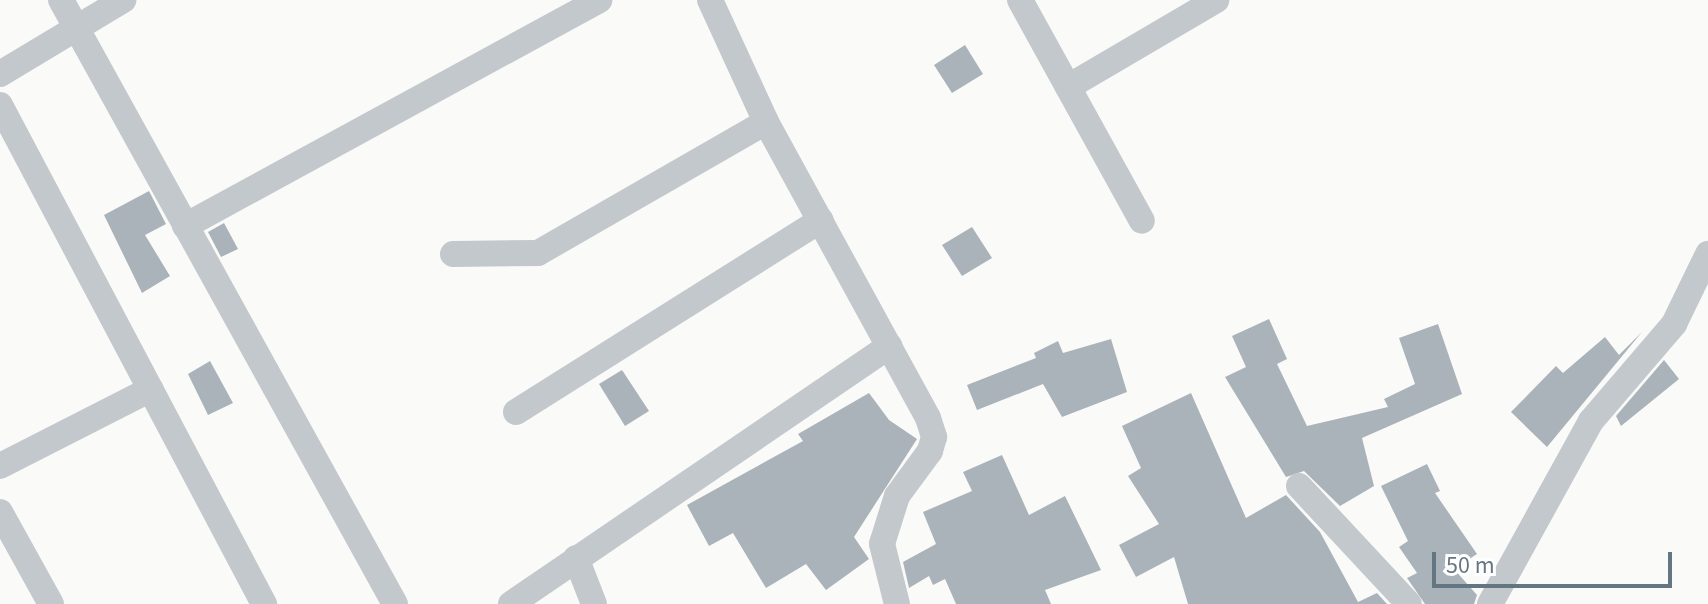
<!DOCTYPE html>
<html>
<head>
<meta charset="utf-8">
<style>
  body { margin:0 }
  #map { position:relative; width:1708px; height:604px; overflow:hidden; background:#fafaf8; font-family:"Source Sans 3",sans-serif }
  div>[style] { position:absolute }
  .building>* { inset:0; background:#aab3b9 }
  .street>* { height:26px; margin:-13px; padding:0 13px; transform-origin:13px; border-radius:13px; background:#c3c8cc }
  span { translate:-50% -50%; white-space:nowrap; text-align:center; line-height:1.15; -webkit-text-stroke:8px #fff; paint-order:stroke }
  .scale { position:absolute; left:1432px; top:552px; width:240px; height:36px; box-sizing:border-box; border:4px solid #657683; border-top:0; padding-left:10px; font-size:24px; line-height:28px; white-space:nowrap; color:#657683; -webkit-text-stroke:6px #fff; paint-order:stroke }
</style>
</head>
<body>
<div id="map">
  <div class="building">
    <i style="clip-path:polygon(965px 45px,983px 74px,952px 93px,934px 65px)"></i>
    <i style="clip-path:polygon(149px 191px,166px 224px,145px 235px,170px 276px,142px 293px,104px 215px)"></i>
    <i style="clip-path:polygon(224px 223px,238px 249px,221px 257px,208px 232px)"></i>
    <i style="clip-path:polygon(972px 227px,992px 258px,962px 276px,942px 245px)"></i>
    <i style="clip-path:polygon(1269px 319px,1287px 359px,1277px 364px,1307px 426px,1388px 407px,1384px 399px,1415px 384px,1399px 338px,1438px 324px,1462px 394px,1362px 438px,1374px 486px,1340px 506px,1304px 471px,1286px 477px,1225px 377px,1246px 367px,1232px 336px)"></i>
    <i style="clip-path:polygon(1642px 332px,1547px 447px,1511px 412px,1556px 366px,1563px 373px,1605px 337px,1619px 355px)"></i>
    <i style="clip-path:polygon(1111px 339px,1127px 392px,1062px 417px,1043px 384px,977px 410px,967px 385px,1036px 358px,1034px 353px,1058px 341px,1063px 353px)"></i>
    <i style="clip-path:polygon(1664px 360px,1679px 379px,1621px 426px,1616px 416px)"></i>
    <i style="clip-path:polygon(210px 361px,233px 403px,208px 415px,188px 374px)"></i>
    <i style="clip-path:polygon(622px 370px,649px 411px,625px 426px,599px 384px)"></i>
    <i style="clip-path:polygon(869px 393px,889px 420px,917px 439px,854px 537px,869px 559px,826px 590px,806px 564px,766px 588px,733px 533px,709px 546px,687px 505px,803px 441px,798px 434px)"></i>
    <i style="clip-path:polygon(1191px 393px,1246px 518px,1286px 495px,1320px 532px,1358px 602px,1377px 593px,1387px 604px,1188px 604px,1174px 557px,1136px 577px,1119px 545px,1159px 524px,1128px 476px,1141px 468px,1122px 426px)"></i>
    <i style="clip-path:polygon(1002px 455px,1029px 515px,1065px 496px,1101px 570px,1045px 590px,1051px 604px,956px 604px,945px 579px,933px 585px,929px 576px,909px 588px,903px 562px,936px 544px,923px 512px,972px 491px,963px 472px)"></i>
    <i style="clip-path:polygon(1427px 464px,1440px 491px,1435px 493px,1477px 554px,1454px 569px,1477px 595px,1474px 604px,1425px 604px,1407px 578px,1417px 573px,1399px 547px,1408px 541px,1381px 486px)"></i>
  </div>
  <div class="street">
    <i style="left:61px;top:0;width:690px;rotate:61.06deg"></i>
    <i style="left:710px;top:0;width:134px;rotate:65.3deg"></i>
    <i style="left:766px;top:122px;width:337px;rotate:61.3deg"></i>
    <i style="left:928px;top:418px;width:20px;rotate:72deg"></i>
    <i style="left:934px;top:437px;width:15px;rotate:106deg"></i>
    <i style="left:930px;top:451px;width:56px;rotate:126.3deg"></i>
    <i style="left:897px;top:496px;width:50px;rotate:107.4deg"></i>
    <i style="left:882px;top:544px;width:62px;rotate:76deg"></i>
    <i style="left:1020px;top:0;width:252px;rotate:61.1deg"></i>
    <i style="left:0;top:74px;width:144px;rotate:-31deg"></i>
    <i style="left:1068px;top:87px;width:172px;rotate:-30.4deg"></i>
    <i style="left:0;top:105px;width:565px;rotate:62.12deg"></i>
    <i style="left:185px;top:226px;width:472px;rotate:-28.6deg"></i>
    <i style="left:453px;top:254px;width:85px;rotate:-0.7deg"></i>
    <i style="left:538px;top:253px;width:263px;rotate:-29.9deg"></i>
    <i style="left:516px;top:412px;width:360px;rotate:-32.2deg"></i>
    <i style="left:0;top:466px;width:169px;rotate:-27deg"></i>
    <i style="left:1299px;top:486px;width:161px;rotate:47deg"></i>
    <i style="left:0;top:512px;width:105px;rotate:61deg"></i>
    <i style="left:576px;top:558px;width:49px;rotate:68.6deg"></i>
    <i style="left:511px;top:604px;width:458px;rotate:-34.3deg"></i>
    <i style="left:1490px;top:604px;width:209px;rotate:-61.1deg"></i>
    <i style="left:1591px;top:421px;width:128px;rotate:-49.4deg"></i>
    <i style="left:1674px;top:324px;width:78px;rotate:-64.1deg"></i>
  </div>
  <div class="scale">50 m</div>
</div>
</body>
</html>
